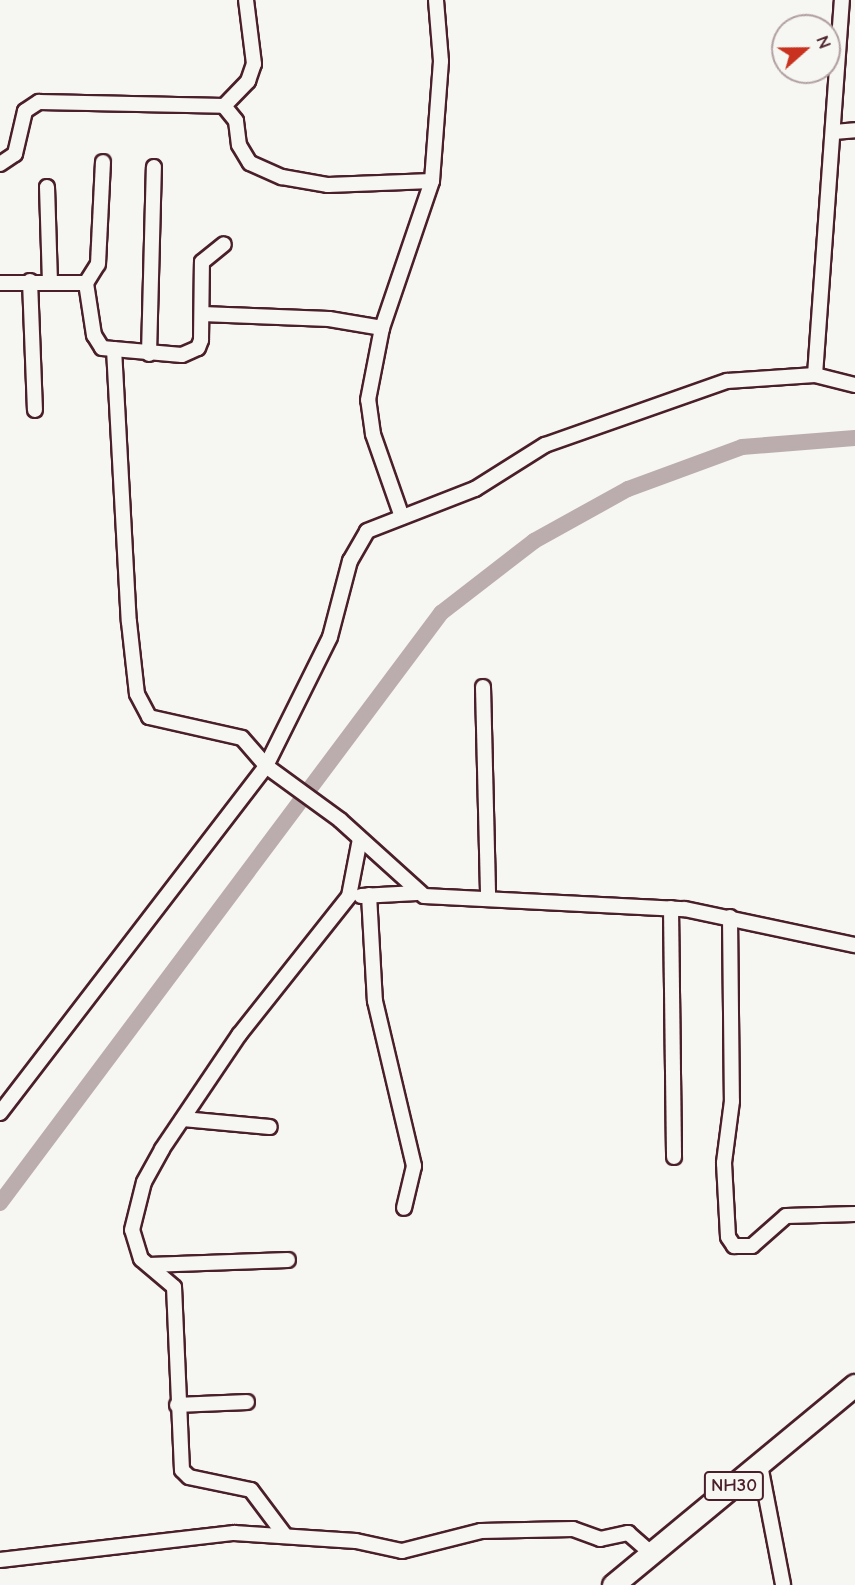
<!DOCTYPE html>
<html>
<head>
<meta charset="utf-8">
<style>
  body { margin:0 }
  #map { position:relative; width:855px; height:1585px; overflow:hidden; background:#f6f6f2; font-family:"Comic Neue",sans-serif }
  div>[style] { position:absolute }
  .canal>* { height:16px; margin:-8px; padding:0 8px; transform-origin:8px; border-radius:8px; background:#bbadae }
  .roads { filter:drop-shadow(2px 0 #4a1f2b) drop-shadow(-2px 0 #4a1f2b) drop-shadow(0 2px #4a1f2b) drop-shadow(0 -2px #4a1f2b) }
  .minor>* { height:14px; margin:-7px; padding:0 7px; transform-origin:7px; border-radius:7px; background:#f6f6f2 }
  .highway>* { height:21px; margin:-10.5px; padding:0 10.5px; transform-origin:10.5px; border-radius:10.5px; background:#f6f6f2 }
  span { translate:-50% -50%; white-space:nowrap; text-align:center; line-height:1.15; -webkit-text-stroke:5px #f6f6f2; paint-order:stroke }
  .shield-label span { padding:2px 5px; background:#f6f6f2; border:2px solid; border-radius:5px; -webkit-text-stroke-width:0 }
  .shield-label { font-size:19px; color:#4a1f2b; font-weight:700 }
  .north { position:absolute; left:771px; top:14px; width:70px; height:70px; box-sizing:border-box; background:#f6f6f2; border:2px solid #b1a0a2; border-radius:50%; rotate:69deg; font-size:19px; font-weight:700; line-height:28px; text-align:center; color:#4a1f2b }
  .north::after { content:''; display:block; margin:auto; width:24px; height:32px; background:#c8321e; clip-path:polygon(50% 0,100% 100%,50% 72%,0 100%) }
</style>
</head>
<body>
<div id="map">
  <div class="canal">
    <i style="left:0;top:1203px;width:737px;rotate:-53.22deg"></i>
    <i style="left:441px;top:613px;width:118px;rotate:-37.7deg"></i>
    <i style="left:534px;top:541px;width:107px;rotate:-29deg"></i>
    <i style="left:628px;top:489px;width:121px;rotate:-20.2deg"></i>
    <i style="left:742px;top:447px;width:113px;rotate:-4.6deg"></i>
  </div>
  <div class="roads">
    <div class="minor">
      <i style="left:224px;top:106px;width:35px;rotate:-46deg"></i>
      <i style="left:248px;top:81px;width:18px;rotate:-71deg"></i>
      <i style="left:254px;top:64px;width:64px;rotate:-97.1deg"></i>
      <i style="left:834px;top:132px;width:21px;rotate:-5deg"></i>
      <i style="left:0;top:164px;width:18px;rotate:-34deg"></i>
      <i style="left:15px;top:154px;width:44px;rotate:-76.9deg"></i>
      <i style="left:25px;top:111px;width:17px;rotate:-33deg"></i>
      <i style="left:39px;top:102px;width:185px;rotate:1.2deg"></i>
      <i style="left:224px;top:106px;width:19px;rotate:51deg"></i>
      <i style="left:236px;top:121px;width:24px;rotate:83deg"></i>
      <i style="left:239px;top:145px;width:21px;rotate:59deg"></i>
      <i style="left:250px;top:163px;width:35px;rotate:24deg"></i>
      <i style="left:282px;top:177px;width:47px;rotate:9.9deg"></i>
      <i style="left:328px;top:185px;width:104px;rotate:-2.2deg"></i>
      <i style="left:47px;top:187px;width:93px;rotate:88.2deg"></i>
      <i style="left:30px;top:281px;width:129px;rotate:87.8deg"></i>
      <i style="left:0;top:283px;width:86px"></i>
      <i style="left:86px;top:283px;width:53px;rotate:81.3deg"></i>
      <i style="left:94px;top:335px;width:15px;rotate:58deg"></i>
      <i style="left:102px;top:348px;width:80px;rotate:5deg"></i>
      <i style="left:182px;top:355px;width:17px;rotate:-24deg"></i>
      <i style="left:198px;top:348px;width:9px;rotate:-69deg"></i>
      <i style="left:201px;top:340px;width:78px;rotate:-89.3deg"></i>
      <i style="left:202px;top:262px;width:28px;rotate:-39deg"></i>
      <i style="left:86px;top:283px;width:22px;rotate:-58deg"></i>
      <i style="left:98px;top:264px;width:102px;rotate:-87.2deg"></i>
      <i style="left:202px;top:314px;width:127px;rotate:2.3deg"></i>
      <i style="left:329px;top:319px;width:54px;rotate:9.6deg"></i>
      <i style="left:114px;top:349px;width:273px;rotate:86.9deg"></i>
      <i style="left:129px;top:622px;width:72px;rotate:83.7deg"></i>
      <i style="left:137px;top:694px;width:26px;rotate:62deg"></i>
      <i style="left:149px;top:717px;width:95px;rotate:12.7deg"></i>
      <i style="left:242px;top:738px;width:37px;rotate:49deg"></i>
      <i style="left:266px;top:766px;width:92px;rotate:36.1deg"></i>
      <i style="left:340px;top:820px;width:113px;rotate:42.1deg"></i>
      <i style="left:424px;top:896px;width:261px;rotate:2.9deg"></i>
      <i style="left:685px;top:909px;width:174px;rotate:12deg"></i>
      <i style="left:149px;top:354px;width:187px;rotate:-88.5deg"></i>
      <i style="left:815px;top:375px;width:376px;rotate:-85.9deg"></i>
      <i style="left:402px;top:517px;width:88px;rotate:-109.3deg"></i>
      <i style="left:373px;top:434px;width:34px;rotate:-98deg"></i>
      <i style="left:368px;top:400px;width:73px;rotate:-79deg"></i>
      <i style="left:382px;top:328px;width:155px;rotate:-71.2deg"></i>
      <i style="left:432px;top:181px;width:120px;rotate:-85.7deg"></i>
      <i style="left:441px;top:61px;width:61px;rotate:-94.7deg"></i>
      <i style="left:483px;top:687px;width:212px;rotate:88.6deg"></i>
      <i style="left:369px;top:895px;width:106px;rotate:86.8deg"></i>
      <i style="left:375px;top:1001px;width:170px;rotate:76.7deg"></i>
      <i style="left:414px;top:1166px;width:43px;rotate:103.4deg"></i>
      <i style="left:361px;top:896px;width:56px;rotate:-3.1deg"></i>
      <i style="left:671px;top:908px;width:249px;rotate:89.3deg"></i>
      <i style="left:730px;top:917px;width:184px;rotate:89.4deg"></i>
      <i style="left:732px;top:1101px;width:63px;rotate:97.4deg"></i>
      <i style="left:724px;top:1163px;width:74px;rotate:86.9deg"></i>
      <i style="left:728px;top:1237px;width:11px;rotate:56deg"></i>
      <i style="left:734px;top:1246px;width:18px"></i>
      <i style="left:752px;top:1246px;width:45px;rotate:-41.4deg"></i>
      <i style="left:786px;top:1216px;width:69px;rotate:-1.7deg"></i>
      <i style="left:0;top:1113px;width:437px;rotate:-52.5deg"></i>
      <i style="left:266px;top:766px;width:144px;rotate:-63.6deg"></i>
      <i style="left:330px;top:637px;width:79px;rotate:-75.3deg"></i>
      <i style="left:350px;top:561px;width:34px;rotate:-60deg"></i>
      <i style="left:367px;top:531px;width:116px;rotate:-21.3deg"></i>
      <i style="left:475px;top:489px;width:83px;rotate:-32.2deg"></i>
      <i style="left:545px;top:445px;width:193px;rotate:-19.4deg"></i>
      <i style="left:727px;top:381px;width:88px;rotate:-3.9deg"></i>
      <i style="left:815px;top:375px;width:41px;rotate:14deg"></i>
      <i style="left:183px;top:1119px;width:87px;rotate:5.3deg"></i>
      <i style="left:149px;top:1265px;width:139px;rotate:-2.1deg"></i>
      <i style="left:177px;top:1405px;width:70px;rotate:-2.5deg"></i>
      <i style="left:760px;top:1465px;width:122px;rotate:79.1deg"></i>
      <i style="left:284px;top:1534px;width:55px;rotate:-126.9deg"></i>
      <i style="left:251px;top:1490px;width:63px;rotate:-168.2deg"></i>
      <i style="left:189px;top:1477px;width:10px;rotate:-135deg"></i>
      <i style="left:182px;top:1470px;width:183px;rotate:-92.5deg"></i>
      <i style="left:174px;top:1287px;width:43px;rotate:-139.7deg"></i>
      <i style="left:141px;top:1259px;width:30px;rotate:-107deg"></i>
      <i style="left:132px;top:1230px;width:49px;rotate:-76deg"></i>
      <i style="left:144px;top:1182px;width:38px;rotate:-61deg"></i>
      <i style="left:162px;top:1149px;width:138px;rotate:-56deg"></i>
      <i style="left:239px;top:1035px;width:177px;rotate:-51.6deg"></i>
      <i style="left:349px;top:896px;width:58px;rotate:-79.1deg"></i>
      <i style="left:0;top:1560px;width:236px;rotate:-6.6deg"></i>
      <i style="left:234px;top:1533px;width:122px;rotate:3.8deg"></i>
      <i style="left:356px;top:1541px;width:47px;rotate:12.3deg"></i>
      <i style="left:402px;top:1551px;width:81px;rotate:-14.2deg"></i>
      <i style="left:481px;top:1531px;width:92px;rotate:-1.2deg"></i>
      <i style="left:573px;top:1529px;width:29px;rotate:20deg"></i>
      <i style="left:600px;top:1539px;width:29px;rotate:-12deg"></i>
      <i style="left:628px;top:1533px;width:30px;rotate:41deg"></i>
    </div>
    <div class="highway">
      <i style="left:613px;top:1585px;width:314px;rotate:-39.6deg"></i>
    </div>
  </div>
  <div class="shield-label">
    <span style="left:734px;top:1486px">NH30</span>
  </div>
  <div class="north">N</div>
</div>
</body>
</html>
